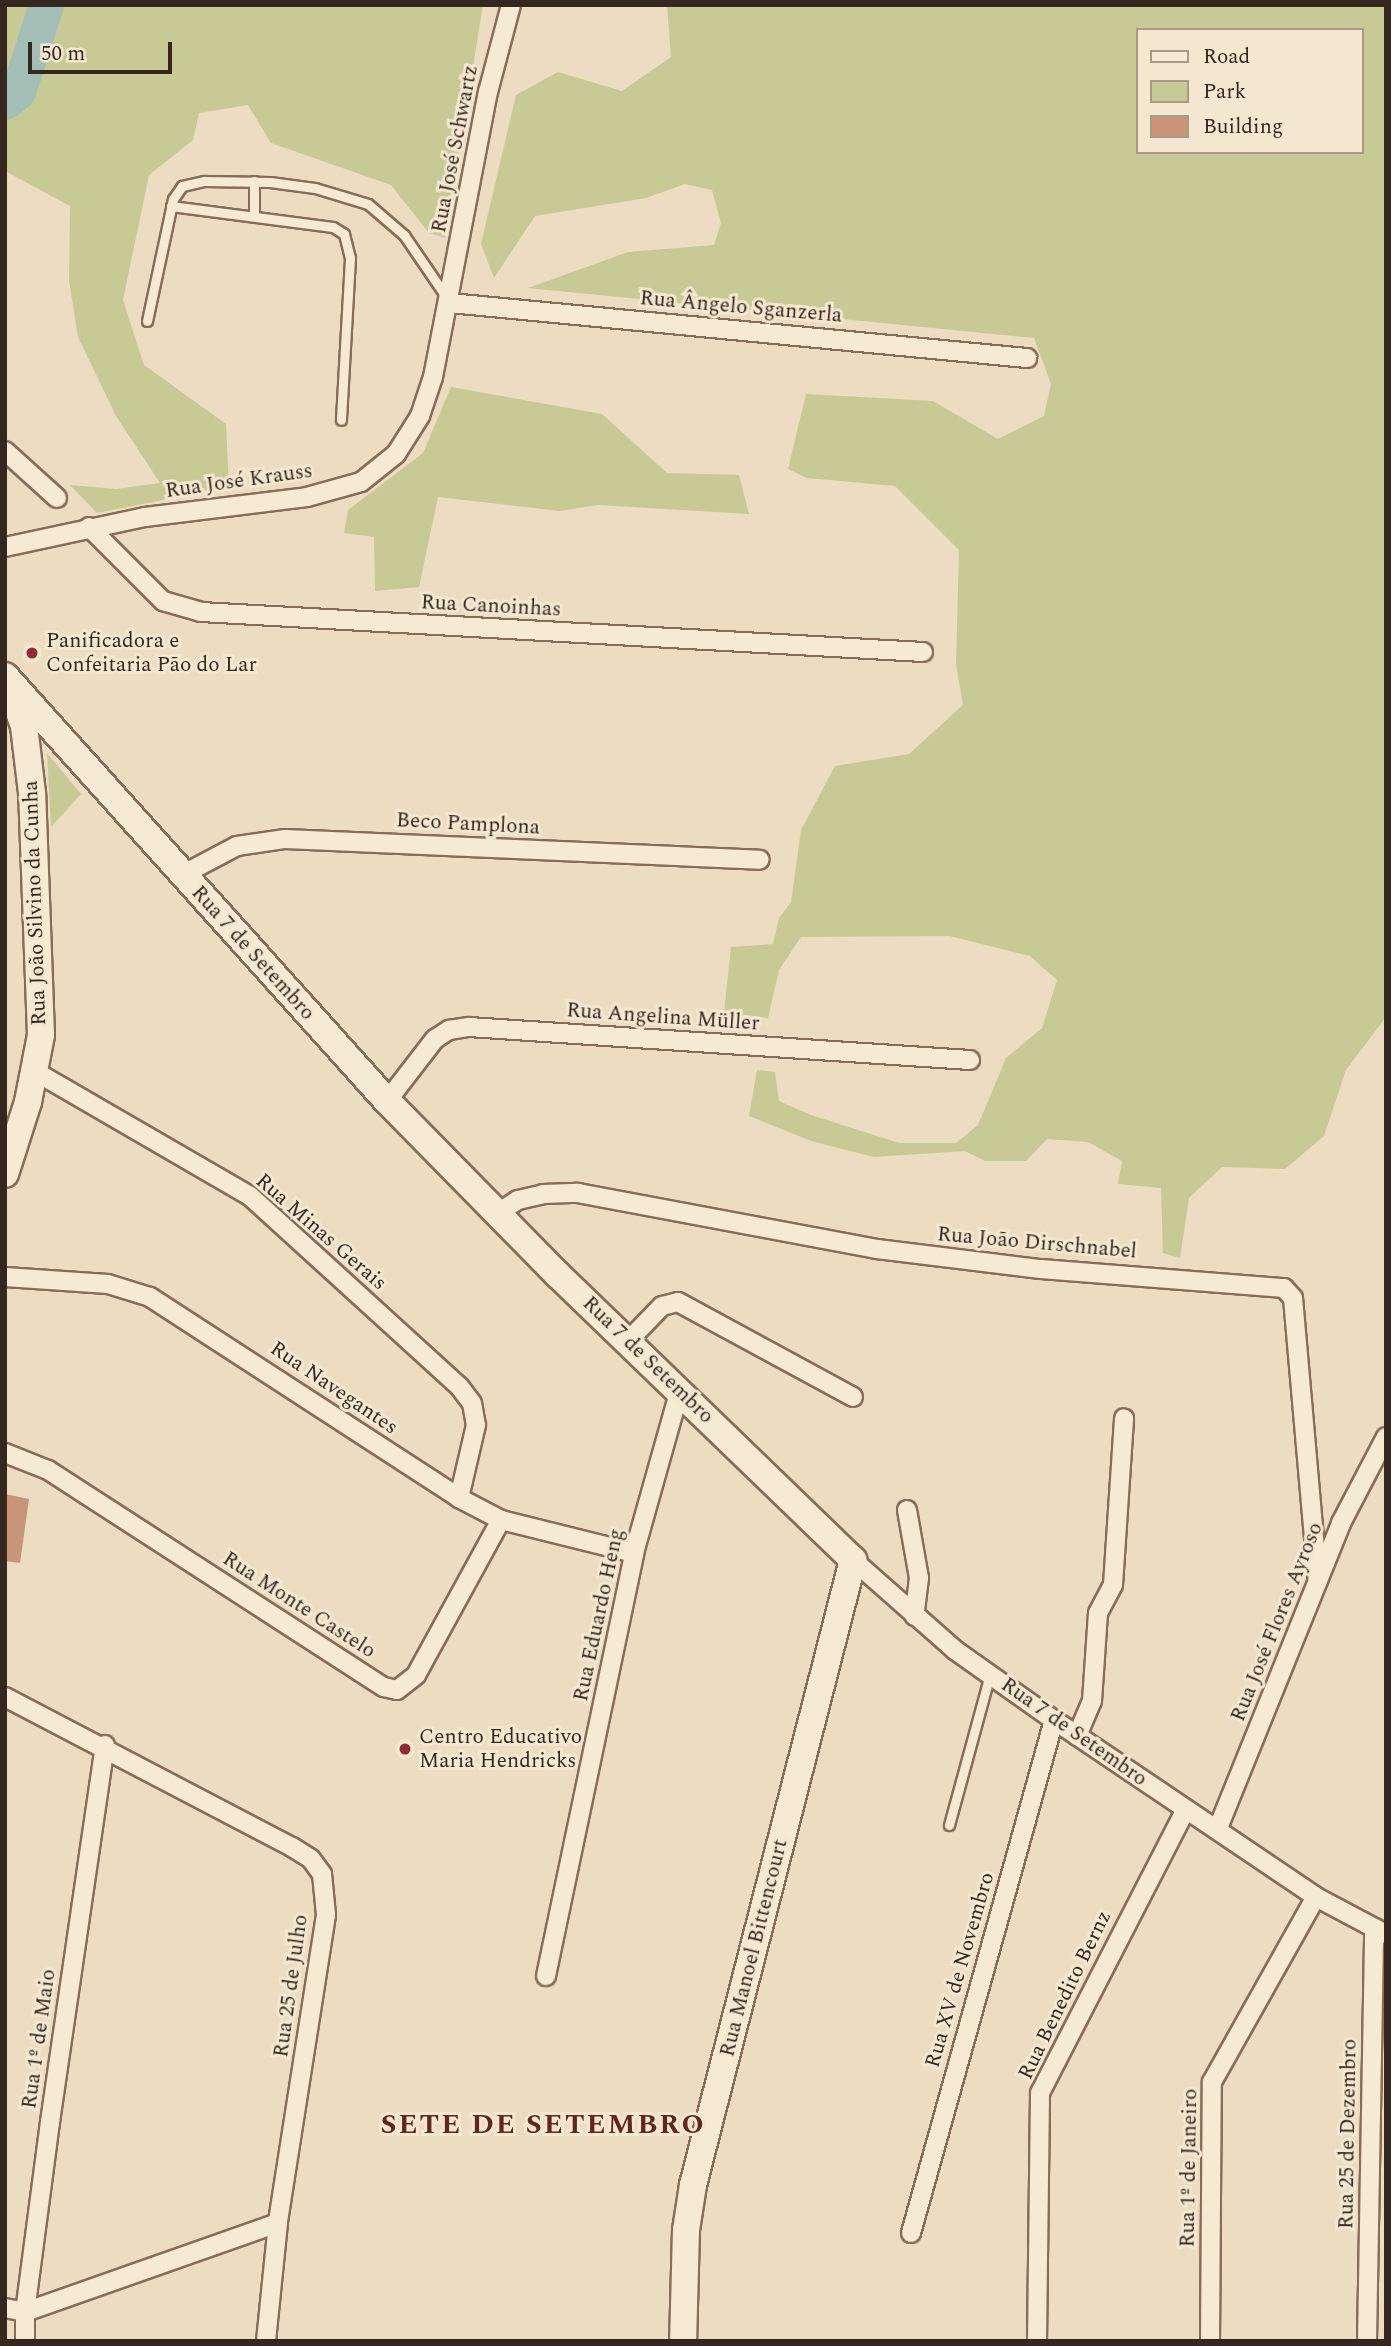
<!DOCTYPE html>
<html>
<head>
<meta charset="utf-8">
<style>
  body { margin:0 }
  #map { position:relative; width:1391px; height:2346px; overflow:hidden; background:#ecdcc1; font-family:Spectral,serif }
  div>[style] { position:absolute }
  .green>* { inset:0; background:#c7ca95 }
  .river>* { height:35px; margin:-17.5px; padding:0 17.5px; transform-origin:17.5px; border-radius:17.5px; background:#a3beb5 }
  .building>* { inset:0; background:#c99478 }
  .roads { filter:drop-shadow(2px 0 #856d59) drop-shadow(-2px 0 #856d59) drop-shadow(0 2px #856d59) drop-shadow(0 -2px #856d59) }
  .lane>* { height:9px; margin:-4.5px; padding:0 4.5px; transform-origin:4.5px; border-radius:4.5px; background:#f7ead3 }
  .street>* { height:18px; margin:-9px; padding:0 9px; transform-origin:9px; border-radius:9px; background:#f7ead3 }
  .secondary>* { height:26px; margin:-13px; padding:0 13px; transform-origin:13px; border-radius:13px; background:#f7ead3 }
  .dots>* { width:19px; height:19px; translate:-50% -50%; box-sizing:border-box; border:4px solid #f4e7d0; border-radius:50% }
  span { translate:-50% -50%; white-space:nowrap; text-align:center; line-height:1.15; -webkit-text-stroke:6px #f4e7d0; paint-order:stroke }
  .street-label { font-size:21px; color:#35271d }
  .poi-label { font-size:21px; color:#35271d }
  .left { translate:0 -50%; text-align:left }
  .district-label { font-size:28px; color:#60271e; font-weight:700; letter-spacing:2px }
  .frame { position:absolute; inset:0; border:7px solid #35271d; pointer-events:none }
  .legend { position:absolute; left:1136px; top:28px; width:228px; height:126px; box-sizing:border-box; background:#f4e7d0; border:2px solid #a89a88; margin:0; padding:9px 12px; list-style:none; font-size:21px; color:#35271d }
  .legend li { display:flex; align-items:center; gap:14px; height:35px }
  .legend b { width:35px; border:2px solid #a89a88 }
  .scale { position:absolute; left:28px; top:42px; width:144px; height:32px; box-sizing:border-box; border:4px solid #35271d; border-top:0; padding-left:9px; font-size:21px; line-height:24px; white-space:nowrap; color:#35271d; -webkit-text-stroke:5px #f4e7d0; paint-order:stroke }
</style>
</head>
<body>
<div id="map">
  <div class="green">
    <i style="clip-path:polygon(5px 5px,483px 5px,445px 238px,429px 233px,391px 185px,271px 143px,248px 105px,199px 113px,193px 140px,149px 175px,123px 300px,144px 365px,226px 424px,229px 487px,97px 513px,70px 485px,116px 489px,160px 483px,116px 416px,78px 337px,69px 281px,70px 206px,5px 171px)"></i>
    <i style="clip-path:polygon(evenodd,667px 5px,1386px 5px,1386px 1017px,1346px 1070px,1324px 1136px,1285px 1169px,1222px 1167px,1189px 1198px,1180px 1258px,1163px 1253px,1161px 1188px,1118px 1184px,1122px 1161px,1088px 1142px,1047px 1139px,1026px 1161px,985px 1161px,965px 1151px,874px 1157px,811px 1141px,749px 1116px,757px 1070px,775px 1072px,779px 1101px,811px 1115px,899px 1143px,956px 1143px,978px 1125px,1006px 1058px,1042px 1028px,1057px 980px,1030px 956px,950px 936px,801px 937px,779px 970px,768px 1018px,724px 1012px,731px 947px,773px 944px,779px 918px,791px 902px,801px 830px,835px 766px,909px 754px,963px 705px,956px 664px,959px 550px,895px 486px,807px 478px,788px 469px,806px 394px,933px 401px,998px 439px,1044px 416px,1051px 384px,1034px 338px,528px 288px,628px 252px,714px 245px,721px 223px,712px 190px,685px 184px,646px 198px,535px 216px,494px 278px,481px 244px,516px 95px,558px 72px,622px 91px,671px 57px,667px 5px,1137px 30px,1361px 30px,1361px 152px,1137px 152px,1137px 30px)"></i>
    <i style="clip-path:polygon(451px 387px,602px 414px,667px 473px,739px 475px,749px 514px,598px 505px,560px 511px,438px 497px,419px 587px,375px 591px,374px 537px,344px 533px,348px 510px,423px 453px)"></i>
    <i style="clip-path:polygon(47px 753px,81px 794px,51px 827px)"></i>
  </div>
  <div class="river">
    <i style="left:5px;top:102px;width:16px;rotate:-38deg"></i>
    <i style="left:18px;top:92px;width:91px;rotate:-72.2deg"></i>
  </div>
  <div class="building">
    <i style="clip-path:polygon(5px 1494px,29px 1499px,20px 1563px,5px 1561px)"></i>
  </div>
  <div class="roads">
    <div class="lane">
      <i style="left:171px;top:206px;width:163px;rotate:7.4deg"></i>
      <i style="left:333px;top:227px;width:13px;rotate:32deg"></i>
      <i style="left:344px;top:234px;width:25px;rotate:76deg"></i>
      <i style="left:350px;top:258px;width:162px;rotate:93.2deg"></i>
      <i style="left:254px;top:216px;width:35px;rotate:-90deg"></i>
      <i style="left:147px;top:321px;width:125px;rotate:-78deg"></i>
      <i style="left:173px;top:199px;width:16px;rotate:-55deg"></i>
      <i style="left:182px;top:186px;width:23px;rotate:-13deg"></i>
      <i style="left:204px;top:181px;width:66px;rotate:0.9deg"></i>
      <i style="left:270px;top:182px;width:45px;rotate:7.6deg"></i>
      <i style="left:315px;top:188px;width:55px;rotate:16.8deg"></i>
      <i style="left:368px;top:204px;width:48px;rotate:40.7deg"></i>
      <i style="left:404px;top:235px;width:76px;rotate:55.7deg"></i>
      <i style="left:949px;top:1825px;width:156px;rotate:-74.8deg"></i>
    </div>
    <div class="street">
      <i style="left:450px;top:303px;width:580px;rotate:5.45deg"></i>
      <i style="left:5px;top:451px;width:70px;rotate:42.1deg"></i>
      <i style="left:89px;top:527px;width:105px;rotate:45deg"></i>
      <i style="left:163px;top:601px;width:40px;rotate:16deg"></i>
      <i style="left:201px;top:612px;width:723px;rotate:3.17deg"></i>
      <i style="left:5px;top:547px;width:143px;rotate:-12.1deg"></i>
      <i style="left:145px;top:517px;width:163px;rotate:-7deg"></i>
      <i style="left:307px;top:497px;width:56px;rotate:-15.5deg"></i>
      <i style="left:361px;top:482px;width:45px;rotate:-38.7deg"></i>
      <i style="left:396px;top:454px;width:45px;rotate:-57.7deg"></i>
      <i style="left:420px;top:416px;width:41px;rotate:-71.6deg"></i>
      <i style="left:433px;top:377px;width:290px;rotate:-79.1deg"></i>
      <i style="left:488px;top:92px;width:90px;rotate:-75.2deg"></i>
      <i style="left:182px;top:875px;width:62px;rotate:-27.8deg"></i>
      <i style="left:237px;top:846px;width:49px;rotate:-8.3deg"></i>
      <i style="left:285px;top:839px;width:475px;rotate:2.5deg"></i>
      <i style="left:36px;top:1072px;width:247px;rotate:30.1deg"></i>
      <i style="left:250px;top:1196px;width:282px;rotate:42.3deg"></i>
      <i style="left:459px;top:1386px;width:21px;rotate:53deg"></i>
      <i style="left:472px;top:1403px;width:22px;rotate:80deg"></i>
      <i style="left:476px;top:1425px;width:75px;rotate:103.1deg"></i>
      <i style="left:387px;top:1101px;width:78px;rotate:-52.3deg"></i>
      <i style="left:435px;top:1039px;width:17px;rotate:-33deg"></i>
      <i style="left:449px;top:1030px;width:20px;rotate:-9deg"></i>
      <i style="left:469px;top:1027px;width:502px;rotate:3.77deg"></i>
      <i style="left:497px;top:1214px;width:25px;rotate:-34deg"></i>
      <i style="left:518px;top:1200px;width:26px;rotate:-13deg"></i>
      <i style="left:543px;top:1194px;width:35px;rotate:-2deg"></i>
      <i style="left:578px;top:1193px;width:304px;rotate:10.6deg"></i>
      <i style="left:877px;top:1249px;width:165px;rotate:7deg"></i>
      <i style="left:1041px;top:1269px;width:244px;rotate:4.5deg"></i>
      <i style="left:1284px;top:1288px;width:13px;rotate:48deg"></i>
      <i style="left:1293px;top:1298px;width:284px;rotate:85deg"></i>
      <i style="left:5px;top:1277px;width:103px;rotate:3.9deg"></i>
      <i style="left:108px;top:1284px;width:44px;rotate:17.2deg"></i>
      <i style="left:150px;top:1297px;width:369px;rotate:33deg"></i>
      <i style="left:459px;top:1498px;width:47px;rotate:27.6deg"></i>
      <i style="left:501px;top:1520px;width:137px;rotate:13.9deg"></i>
      <i style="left:629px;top:1340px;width:47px;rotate:-45.9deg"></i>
      <i style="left:662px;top:1306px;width:16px;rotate:-14deg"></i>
      <i style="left:678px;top:1302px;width:199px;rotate:28.5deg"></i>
      <i style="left:5px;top:1453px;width:46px;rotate:21.6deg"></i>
      <i style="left:48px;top:1470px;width:400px;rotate:32.9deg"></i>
      <i style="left:384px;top:1687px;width:13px;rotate:13deg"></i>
      <i style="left:397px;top:1690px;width:24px;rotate:-38deg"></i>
      <i style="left:416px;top:1675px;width:177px;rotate:-61.3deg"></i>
      <i style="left:907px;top:1510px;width:69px;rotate:80deg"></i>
      <i style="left:919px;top:1578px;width:38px;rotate:97deg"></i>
      <i style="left:853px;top:1560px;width:136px;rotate:41.4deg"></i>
      <i style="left:955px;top:1650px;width:121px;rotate:35.3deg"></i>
      <i style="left:1054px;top:1720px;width:316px;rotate:34deg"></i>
      <i style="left:1316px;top:1897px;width:79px;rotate:27.9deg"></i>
      <i style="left:5px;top:1697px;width:324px;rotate:27.6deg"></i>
      <i style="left:292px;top:1847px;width:22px;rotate:32deg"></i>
      <i style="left:311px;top:1859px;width:19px;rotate:54deg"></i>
      <i style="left:322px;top:1874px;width:41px;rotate:84.4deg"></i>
      <i style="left:326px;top:1915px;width:312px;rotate:98.9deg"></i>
      <i style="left:278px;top:2223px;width:119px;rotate:95.8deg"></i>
      <i style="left:1077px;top:1736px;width:38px;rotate:-67deg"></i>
      <i style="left:1092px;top:1701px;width:88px;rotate:-86.1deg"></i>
      <i style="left:1098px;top:1613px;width:32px;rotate:-62deg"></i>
      <i style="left:1113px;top:1585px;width:167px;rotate:-86.2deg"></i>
      <i style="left:1218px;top:1828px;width:329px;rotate:-68deg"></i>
      <i style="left:1341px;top:1523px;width:97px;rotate:-62.4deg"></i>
      <i style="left:546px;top:1976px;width:432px;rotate:-78.2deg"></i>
      <i style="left:634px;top:1553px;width:170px;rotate:-74.3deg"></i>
      <i style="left:911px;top:2233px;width:533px;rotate:-74.42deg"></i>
      <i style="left:5px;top:2308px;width:20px;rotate:11deg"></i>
      <i style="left:25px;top:2312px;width:268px;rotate:-19.4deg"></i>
      <i style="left:25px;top:2341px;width:29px;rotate:-90deg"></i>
      <i style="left:25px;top:2312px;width:192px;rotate:-82.5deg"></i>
      <i style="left:50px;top:2122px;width:381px;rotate:-81.7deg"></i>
      <i style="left:1037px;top:2341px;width:248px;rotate:-89.3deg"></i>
      <i style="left:1040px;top:2093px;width:319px;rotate:-62.8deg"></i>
      <i style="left:1210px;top:2341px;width:259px;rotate:-89.6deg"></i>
      <i style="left:1212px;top:2082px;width:212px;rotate:-60.7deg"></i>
      <i style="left:1367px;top:2341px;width:413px;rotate:-89deg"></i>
    </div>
    <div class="secondary">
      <i style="left:5px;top:676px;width:571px;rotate:48.05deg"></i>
      <i style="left:387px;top:1101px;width:243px;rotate:45.5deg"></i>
      <i style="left:557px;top:1274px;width:412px;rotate:44deg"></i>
      <i style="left:853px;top:1560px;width:645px;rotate:104.36deg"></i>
      <i style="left:693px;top:2185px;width:46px;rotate:98.8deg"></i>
      <i style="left:686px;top:2230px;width:111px;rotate:91.5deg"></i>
      <i style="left:5px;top:1174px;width:76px;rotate:-72.3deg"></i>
      <i style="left:28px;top:1102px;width:68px;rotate:-79deg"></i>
      <i style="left:41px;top:1035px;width:242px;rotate:-92.1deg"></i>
      <i style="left:32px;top:793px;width:67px;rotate:-96.8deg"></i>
      <i style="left:24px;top:726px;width:38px;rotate:-110deg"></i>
    </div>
  </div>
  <div class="dots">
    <i style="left:32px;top:653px;background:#912b33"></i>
    <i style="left:405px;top:1749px;background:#912b33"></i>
  </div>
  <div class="street-label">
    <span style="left:455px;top:149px;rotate:-79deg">Rua José Schwartz</span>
    <span style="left:741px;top:307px;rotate:5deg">Rua Ângelo Sganzerla</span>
    <span style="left:239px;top:481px;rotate:-8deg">Rua José Krauss</span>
    <span style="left:491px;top:606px;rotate:3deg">Rua Canoinhas</span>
    <span style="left:468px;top:824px;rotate:3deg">Beco Pamplona</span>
    <span style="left:35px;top:903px;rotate:-92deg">Rua João Silvino da Cunha</span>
    <span style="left:253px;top:953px;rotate:48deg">Rua 7 de Setembro</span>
    <span style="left:663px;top:1017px;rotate:4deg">Rua Angelina Müller</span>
    <span style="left:321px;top:1232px;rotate:41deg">Rua Minas Gerais</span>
    <span style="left:1037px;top:1243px;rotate:5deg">Rua João Dirschnabel</span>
    <span style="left:648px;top:1360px;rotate:44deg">Rua 7 de Setembro</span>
    <span style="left:334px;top:1388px;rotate:34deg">Rua Navegantes</span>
    <span style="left:299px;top:1605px;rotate:33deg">Rua Monte Castelo</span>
    <span style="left:599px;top:1615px;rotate:-78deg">Rua Eduardo Heng</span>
    <span style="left:1277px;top:1622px;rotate:-68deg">Rua José Flores Ayroso</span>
    <span style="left:1074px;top:1732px;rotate:35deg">Rua 7 de Setembro</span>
    <span style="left:754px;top:1948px;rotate:-76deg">Rua Manoel Bittencourt</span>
    <span style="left:960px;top:1970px;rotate:-74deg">Rua XV de Novembro</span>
    <span style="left:291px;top:1986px;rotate:-82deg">Rua 25 de Julho</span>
    <span style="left:1065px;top:1995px;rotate:-64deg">Rua Benedito Bernz</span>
    <span style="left:39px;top:2039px;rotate:-82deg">Rua 1º de Maio</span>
    <span style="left:1348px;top:2134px;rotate:-89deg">Rua 25 de Dezembro</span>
    <span style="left:1189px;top:2168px;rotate:-89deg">Rua 1º de Janeiro</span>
  </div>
  <div class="poi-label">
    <span class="left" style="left:46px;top:653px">Panificadora e<br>Confeitaria Pão do Lar</span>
    <span class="left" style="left:419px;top:1749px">Centro Educativo<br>Maria Hendricks</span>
  </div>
  <div class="district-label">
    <span style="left:543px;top:2125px">SETE DE SETEMBRO</span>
  </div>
  <div class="frame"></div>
  <ul class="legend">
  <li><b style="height:9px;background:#f7ead3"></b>Road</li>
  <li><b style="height:19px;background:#c7ca95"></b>Park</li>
  <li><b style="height:19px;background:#c99478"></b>Building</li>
  </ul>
  <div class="scale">50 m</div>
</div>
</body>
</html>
